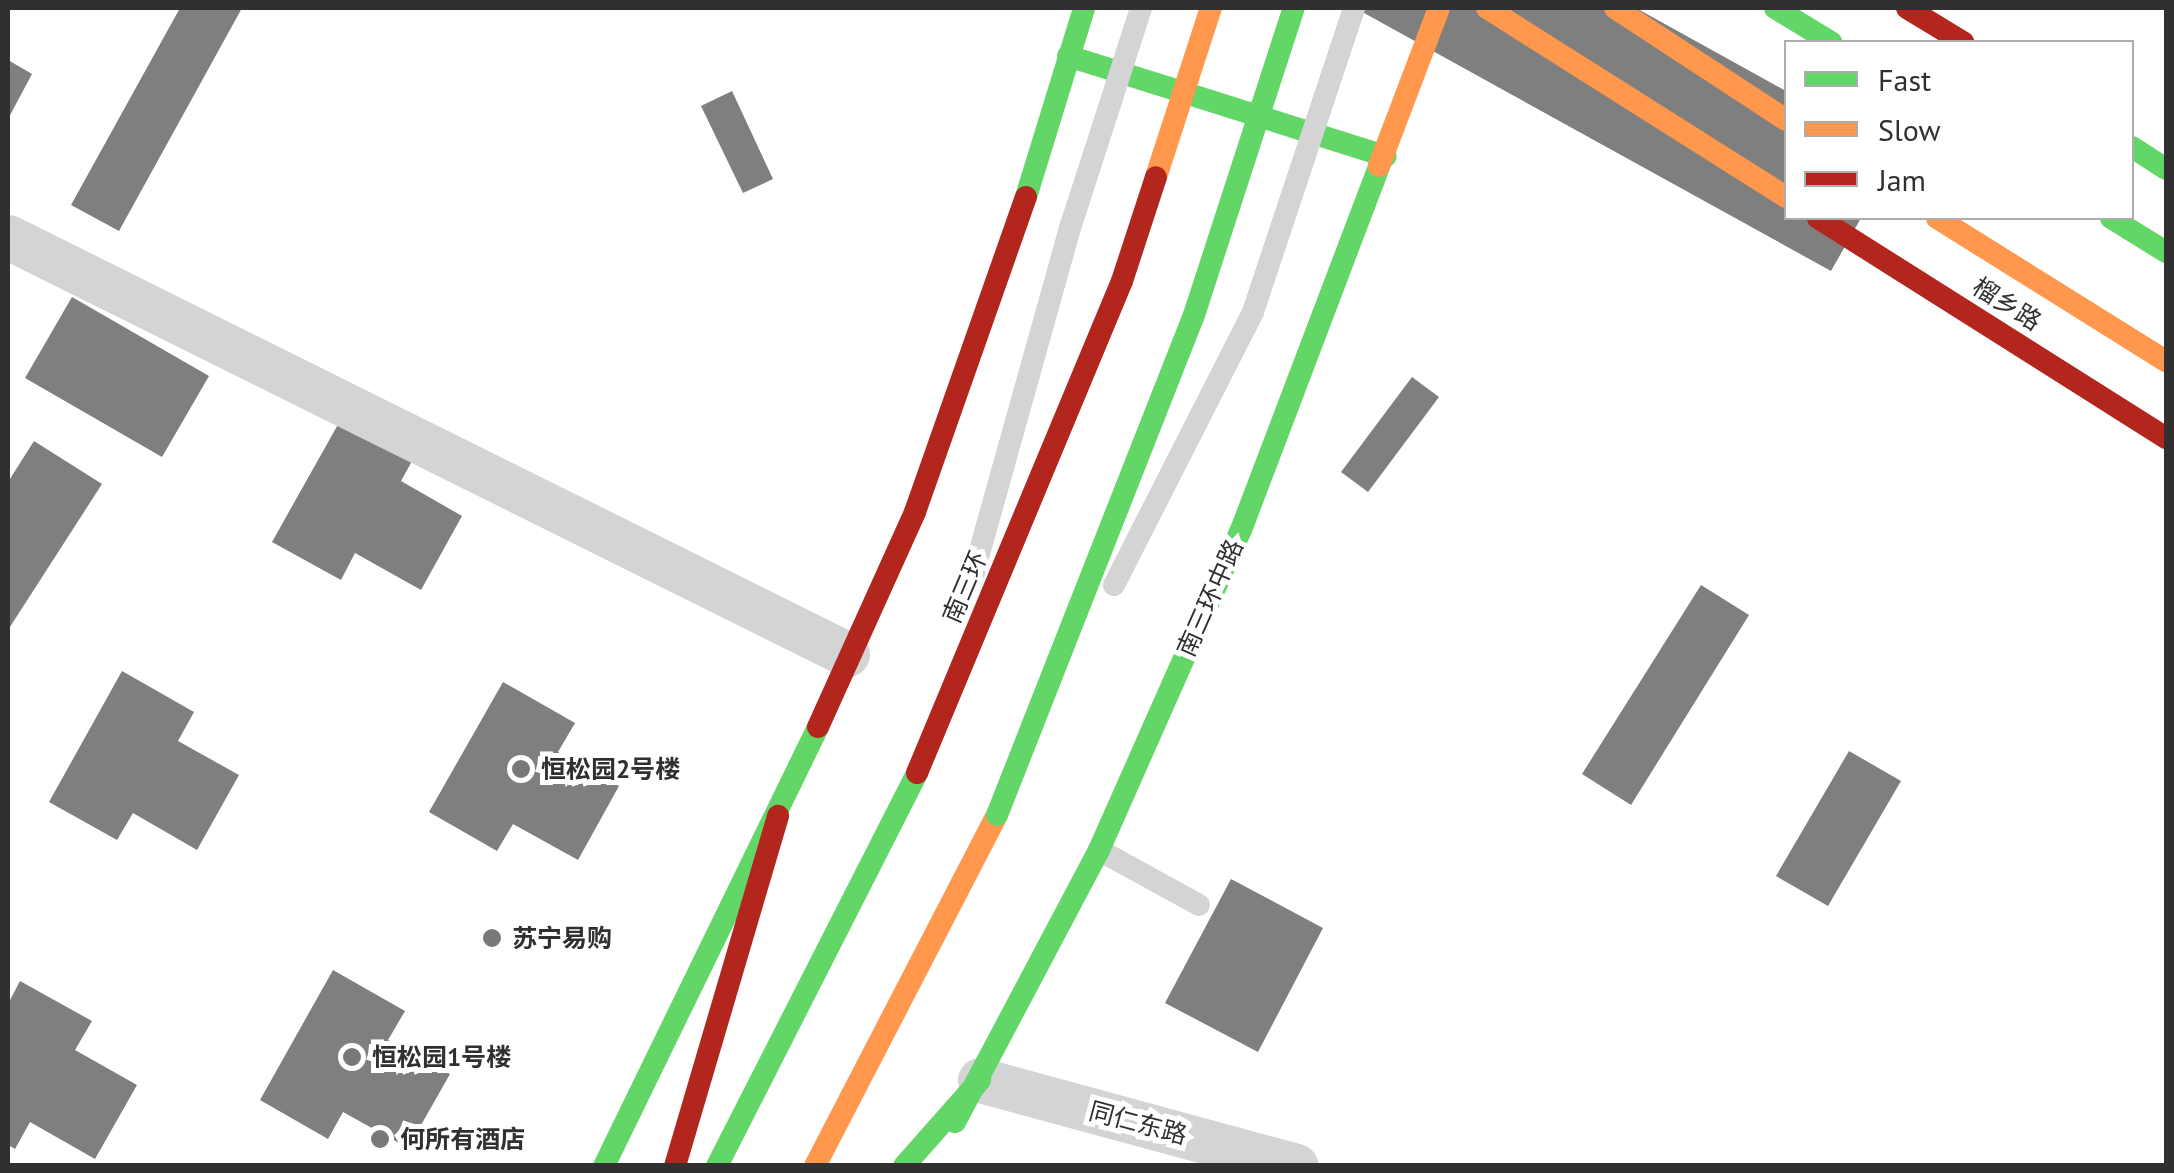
<!DOCTYPE html>
<html>
<head>
<meta charset="utf-8">
<style>
  body { margin:0 }
  #map { position:relative; width:2174px; height:1173px; overflow:hidden; background:#fff; font-family:"PT Sans","Noto Sans SC",sans-serif }
  div>[style] { position:absolute }
  .building>* { inset:0; background:#7f7f7f }
  .lane>* { height:22px; margin:-11px; padding:0 11px; transform-origin:11px; border-radius:11px; background:#d4d4d4 }
  .street>* { height:45px; margin:-22.5px; padding:0 22.5px; transform-origin:22.5px; border-radius:22.5px; background:#d4d4d4 }
  .fast>* { height:22px; margin:-11px; padding:0 11px; transform-origin:11px; border-radius:11px; background:#63d668 }
  .slow>* { height:22px; margin:-11px; padding:0 11px; transform-origin:11px; border-radius:11px; background:#ff974d }
  .jam>* { height:22px; margin:-11px; padding:0 11px; transform-origin:11px; border-radius:11px; background:#b3261e }
  .lane-bridge>* { height:22px; margin:-11px; padding:0 11px; transform-origin:11px; border-radius:11px; background:#d4d4d4 }
  .fast-bridge>* { height:22px; margin:-11px; padding:0 11px; transform-origin:11px; border-radius:11px; background:#63d668 }
  .slow-bridge>* { height:22px; margin:-11px; padding:0 11px; transform-origin:11px; border-radius:11px; background:#ff974d }
  .jam-bridge>* { height:22px; margin:-11px; padding:0 11px; transform-origin:11px; border-radius:11px; background:#b3261e }
  .dots>* { width:28px; height:28px; translate:-50% -50%; box-sizing:border-box; border:5px solid #fff; border-radius:50% }
  span { translate:-50% -50%; white-space:nowrap; text-align:center; line-height:1.15; -webkit-text-stroke:10px #fff; paint-order:stroke }
  .street-label { font-size:25px; color:#303030 }
  .poi-label { font-size:25px; color:#303030; font-weight:700 }
  .left { translate:0 -50%; text-align:left }
  .frame { position:absolute; inset:0; border:10px solid #303030; pointer-events:none }
  .legend { position:absolute; left:1784px; top:40px; width:350px; height:180px; box-sizing:border-box; background:#fff; border:2px solid #acacac; margin:0; padding:12px 18px; list-style:none; font-size:30px; color:#303030 }
  .legend li { display:flex; align-items:center; gap:20px; height:50px }
  .legend b { width:50px; border:2px solid #acacac }
</style>
</head>
<body>
<div id="map">
  <div class="building">
    <i style="clip-path:polygon(180px 8px,242px 8px,119px 231px,71px 205px)"></i>
    <i style="clip-path:polygon(1355px 8px,1636px 8px,1786px 91px,1786px 218px,1861px 218px,1831px 271px)"></i>
    <i style="clip-path:polygon(8px 60px,32px 74px,8px 119px)"></i>
    <i style="clip-path:polygon(732px 91px,773px 179px,743px 193px,701px 106px)"></i>
    <i style="clip-path:polygon(72px 297px,209px 376px,162px 457px,25px 378px)"></i>
    <i style="clip-path:polygon(1412px 377px,1439px 397px,1368px 492px,1341px 472px)"></i>
    <i style="clip-path:polygon(345px 412px,417px 452px,401px 481px,462px 516px,421px 590px,355px 553px,341px 580px,272px 542px)"></i>
    <i style="clip-path:polygon(34px 441px,102px 484px,8px 630px,8px 482px)"></i>
    <i style="clip-path:polygon(1701px 585px,1749px 615px,1631px 805px,1582px 774px)"></i>
    <i style="clip-path:polygon(122px 671px,194px 712px,178px 741px,239px 775px,197px 850px,133px 813px,117px 840px,49px 802px)"></i>
    <i style="clip-path:polygon(503px 682px,575px 723px,558px 752px,619px 786px,578px 860px,513px 824px,497px 851px,429px 812px)"></i>
    <i style="clip-path:polygon(1849px 751px,1901px 781px,1828px 906px,1776px 876px)"></i>
    <i style="clip-path:polygon(1231px 879px,1323px 928px,1258px 1052px,1165px 1003px)"></i>
    <i style="clip-path:polygon(333px 970px,405px 1011px,388px 1040px,450px 1074px,408px 1148px,343px 1112px,328px 1139px,260px 1100px)"></i>
    <i style="clip-path:polygon(20px 981px,92px 1021px,75px 1050px,137px 1085px,95px 1159px,30px 1122px,15px 1149px,8px 1145px,8px 1004px)"></i>
  </div>
  <div class="lane">
    <i style="left:1099px;top:850px;width:114px;rotate:28.8deg"></i>
  </div>
  <div class="street">
    <i style="left:8px;top:237px;width:937px;rotate:26.43deg"></i>
    <i style="left:980px;top:1080px;width:327px;rotate:15.2deg"></i>
  </div>
  <div class="fast">
    <i style="left:1775px;top:8px;width:66px;rotate:31.3deg"></i>
    <i style="left:1068px;top:56px;width:333px;rotate:17.5deg"></i>
    <i style="left:2132px;top:147px;width:40px;rotate:32.9deg"></i>
    <i style="left:1026px;top:197px;width:198px;rotate:-72.9deg"></i>
    <i style="left:2111px;top:218px;width:65px;rotate:31.7deg"></i>
    <i style="left:955px;top:1122px;width:308px;rotate:-62.1deg"></i>
    <i style="left:1099px;top:850px;width:350px;rotate:-66.1deg"></i>
    <i style="left:1241px;top:530px;width:389px;rotate:-69.2deg"></i>
    <i style="left:604px;top:1166px;width:488px;rotate:-64deg"></i>
    <i style="left:717px;top:1166px;width:441px;rotate:-63deg"></i>
    <i style="left:904px;top:1166px;width:115px;rotate:-48.5deg"></i>
  </div>
  <div class="slow">
    <i style="left:1487px;top:8px;width:354px;rotate:32.3deg"></i>
    <i style="left:1615px;top:8px;width:204px;rotate:33.2deg"></i>
    <i style="left:1379px;top:166px;width:169px;rotate:-69.2deg"></i>
    <i style="left:1937px;top:218px;width:270px;rotate:32deg"></i>
    <i style="left:815px;top:1166px;width:395px;rotate:-62.6deg"></i>
  </div>
  <div class="jam">
    <i style="left:1907px;top:8px;width:66px;rotate:31.3deg"></i>
    <i style="left:1818px;top:218px;width:412px;rotate:32.3deg"></i>
    <i style="left:818px;top:727px;width:236px;rotate:-65.7deg"></i>
    <i style="left:915px;top:512px;width:334px;rotate:-70.6deg"></i>
    <i style="left:675px;top:1166px;width:365px;rotate:-73.6deg"></i>
  </div>
  <div class="lane-bridge">
    <i style="left:972px;top:579px;width:368px;rotate:-74.4deg"></i>
    <i style="left:1071px;top:225px;width:228px;rotate:-72.1deg"></i>
    <i style="left:1114px;top:585px;width:306px;rotate:-63deg"></i>
    <i style="left:1253px;top:312px;width:320px;rotate:-71.6deg"></i>
  </div>
  <div class="fast-bridge">
    <i style="left:997px;top:815px;width:537px;rotate:-68.5deg"></i>
    <i style="left:1194px;top:315px;width:323px;rotate:-72deg"></i>
  </div>
  <div class="slow-bridge">
    <i style="left:1156px;top:177px;width:178px;rotate:-72deg"></i>
  </div>
  <div class="jam-bridge">
    <i style="left:917px;top:773px;width:533px;rotate:-67.38deg"></i>
    <i style="left:1122px;top:281px;width:109px;rotate:-71.9deg"></i>
  </div>
  <div class="dots">
    <i style="left:521px;top:769px;background:#787878"></i>
    <i style="left:492px;top:938px;background:#787878"></i>
    <i style="left:352px;top:1057px;background:#787878"></i>
    <i style="left:380px;top:1139px;background:#787878"></i>
  </div>
  <div class="street-label">
    <span style="left:2007px;top:304px;rotate:32deg">榴乡路</span>
    <span style="left:965px;top:587px;rotate:-67deg">南三环</span>
    <span style="left:1210px;top:598px;rotate:-66deg">南三环中路</span>
    <span style="left:1138px;top:1123px;rotate:15deg">同仁东路</span>
  </div>
  <div class="poi-label">
    <span class="left" style="left:541px;top:769px">恒松园2号楼</span>
    <span class="left" style="left:512px;top:938px">苏宁易购</span>
    <span class="left" style="left:372px;top:1057px">恒松园1号楼</span>
    <span class="left" style="left:400px;top:1139px">何所有酒店</span>
  </div>
  <div class="frame"></div>
  <ul class="legend">
  <li><b style="height:12px;background:#63d668"></b>Fast</li>
  <li><b style="height:12px;background:#ff974d"></b>Slow</li>
  <li><b style="height:12px;background:#b3261e"></b>Jam</li>
  </ul>
</div>
</body>
</html>
